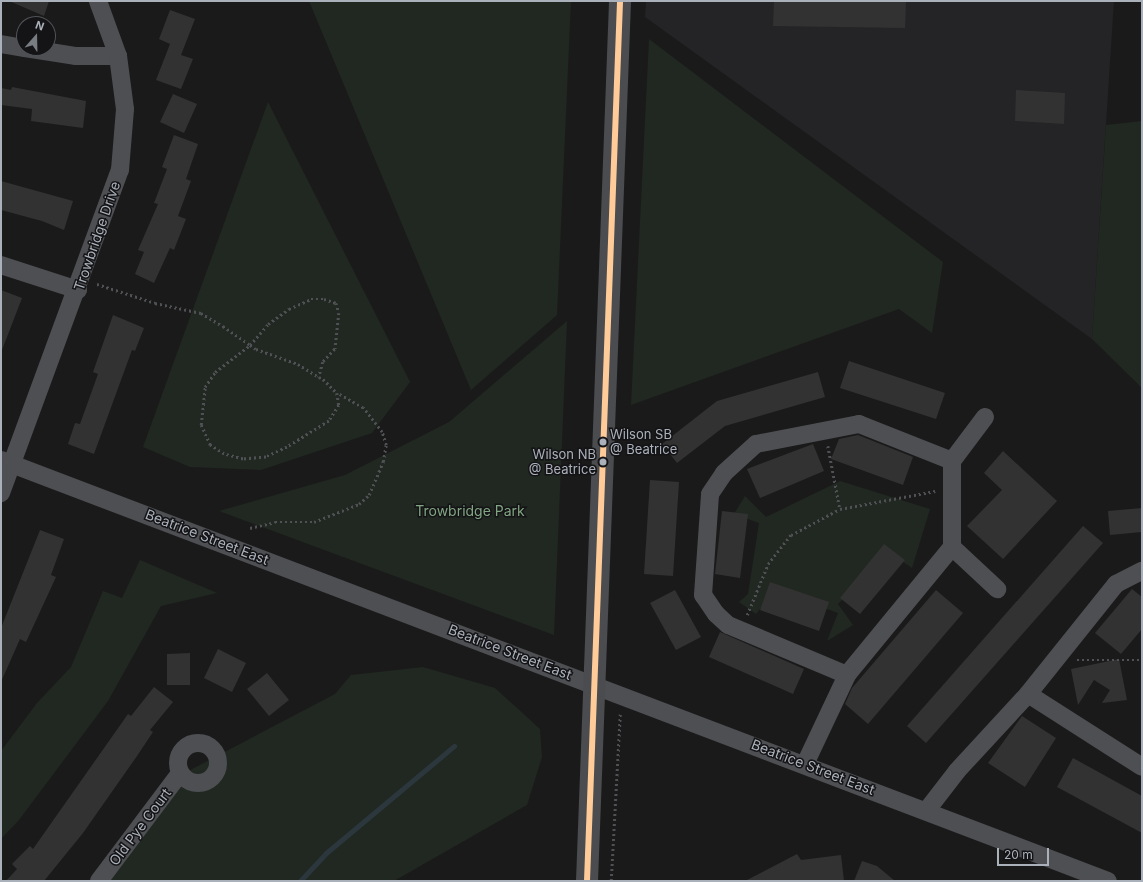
<!DOCTYPE html>
<html>
<head>
<meta charset="utf-8">
<style>
  body { margin:0 }
  #map { position:relative; width:1143px; height:882px; overflow:hidden; background:#1a1a1a; font-family:Inter,sans-serif }
  div>[style] { position:absolute }
  .built>* { inset:0; background:#242426 }
  .green>* { inset:0; background:#202821 }
  .stream>* { height:5px; margin:-2.5px; padding:0 2.5px; transform-origin:2.5px; border-radius:2.5px; background:#2c363d }
  .building>* { inset:0; background:#323232 }
  .path>* { height:2.5px; margin-top:-1.25px; transform-origin:0; background:repeating-linear-gradient(90deg,#505155 0 2px,transparent 0 5px) }
  .minor>* { height:18px; margin:-9px; padding:0 9px; transform-origin:9px; border-radius:9px; background:#4e4f53 }
  .minor>.ring { margin:-9px; padding:0; box-sizing:content-box; background:none; border:18px solid #4e4f53; border-radius:50% }
  .major>* { height:22px; margin:-11px; padding:0 11px; transform-origin:11px; border-radius:11px; background:#4b4c4f }
  .bus-1>* { height:6px; margin:-3px; padding:0 3px; transform-origin:3px; border-radius:3px; background:#fc9 }
  .dots>* { width:11px; height:11px; translate:-50% -50%; box-sizing:border-box; border:2px solid #141416; border-radius:50% }
  span { translate:-50% -50%; white-space:nowrap; text-align:center; line-height:1.15; -webkit-text-stroke:3px #141416; paint-order:stroke }
  .bus-label { font-size:13px; color:#abb1bb }
  .left { translate:0 -50%; text-align:left }
  .right { translate:-100% -50%; text-align:right }
  .street-label { font-size:14px; color:#abb1bb }
  .park-label { font-size:14px; color:#82a683 }
  .frame { position:absolute; inset:0; border:2px solid #abb1bb; pointer-events:none }
  .north { position:absolute; left:16px; top:16px; width:40px; height:40px; box-sizing:border-box; background:#141416; border:1px solid #505358; border-radius:50%; rotate:20deg; font-size:11px; font-weight:700; line-height:16px; text-align:center; color:#abb1bb }
  .north::after { content:''; display:block; margin:auto; width:14px; height:18px; background:#787c83; clip-path:polygon(50% 0,100% 100%,50% 72%,0 100%) }
  .scale { position:absolute; left:997px; top:848px; width:52px; height:18px; box-sizing:border-box; border:2px solid #abb1bb; border-top:0; padding-left:5px; font-size:12px; line-height:14px; white-space:nowrap; color:#abb1bb; -webkit-text-stroke:3px #141416; paint-order:stroke }
</style>
</head>
<body>
<div id="map">
  <div class="built">
    <i style="clip-path:polygon(646px 1px,1114px 1px,1092px 339px,645px 17px)"></i>
  </div>
  <div class="green">
    <i style="clip-path:polygon(309px 1px,571px 1px,557px 315px,471px 390px)"></i>
    <i style="clip-path:polygon(649px 39px,943px 262px,932px 333px,899px 309px,631px 405px)"></i>
    <i style="clip-path:polygon(268px 102px,410px 382px,372px 433px,261px 470px,190px 467px,143px 447px)"></i>
    <i style="clip-path:polygon(1142px 121px,1142px 388px,1092px 339px,1106px 125px)"></i>
    <i style="clip-path:polygon(567px 321px,554px 635px,219px 511px,345px 475px,449px 422px)"></i>
    <i style="clip-path:polygon(840px 481px,930px 509px,912px 568px,889px 552px,838px 604px,853px 625px,827px 641px,838px 613px,775px 590px,756px 614px,739px 602px,748px 594px,759px 523px,734px 514px,745px 496px,766px 517px)"></i>
    <i style="clip-path:polygon(140px 560px,217px 593px,161px 606px,108px 701px,19px 820px,1px 839px,1px 751px,37px 703px,71px 667px,103px 591px,122px 598px)"></i>
    <i style="clip-path:polygon(423px 667px,495px 688px,540px 729px,542px 757px,527px 805px,394px 881px,100px 881px,179px 776px,335px 694px,351px 675px)"></i>
  </div>
  <div class="stream">
    <i style="left:300px;top:881px;width:38px;rotate:-47deg"></i>
    <i style="left:326px;top:853px;width:167px;rotate:-39.9deg"></i>
  </div>
  <div class="building">
    <i style="clip-path:polygon(9px 1px,49px 1px,44px 16px)"></i>
    <i style="clip-path:polygon(774px 1px,906px 1px,905px 28px,773px 26px)"></i>
    <i style="clip-path:polygon(170px 10px,195px 19px,181px 55px,193px 59px,181px 89px,156px 80px,170px 44px,159px 39px)"></i>
    <i style="clip-path:polygon(12px 87px,86px 101px,83px 128px,31px 121px,32px 109px,1px 105px,1px 88px,11px 90px)"></i>
    <i style="clip-path:polygon(1016px 90px,1065px 93px,1064px 124px,1015px 121px)"></i>
    <i style="clip-path:polygon(173px 94px,197px 104px,184px 133px,160px 122px)"></i>
    <i style="clip-path:polygon(174px 135px,198px 144px,186px 179px,191px 181px,178px 216px,186px 219px,174px 250px,170px 248px,154px 283px,135px 274px,144px 252px,138px 250px,158px 204px,154px 203px,167px 169px,162px 167px)"></i>
    <i style="clip-path:polygon(1px 181px,73px 201px,64px 230px,42px 221px,1px 210px)"></i>
    <i style="clip-path:polygon(1px 290px,22px 298px,2px 350px,1px 349px)"></i>
    <i style="clip-path:polygon(113px 315px,144px 328px,135px 351px,132px 350px,94px 454px,68px 444px,75px 423px,80px 424px,98px 374px,93px 372px)"></i>
    <i style="clip-path:polygon(849px 361px,945px 393px,936px 419px,840px 388px)"></i>
    <i style="clip-path:polygon(818px 372px,825px 397px,725px 426px,677px 463px,662px 444px,717px 401px)"></i>
    <i style="clip-path:polygon(858px 435px,913px 457px,903px 485px,831px 459px,839px 439px)"></i>
    <i style="clip-path:polygon(813px 444px,824px 471px,760px 498px,747px 469px)"></i>
    <i style="clip-path:polygon(1003px 451px,1057px 501px,1003px 559px,967px 526px,1002px 490px,984px 473px)"></i>
    <i style="clip-path:polygon(650px 480px,679px 482px,673px 576px,644px 574px)"></i>
    <i style="clip-path:polygon(1142px 508px,1142px 532px,1110px 535px,1108px 511px)"></i>
    <i style="clip-path:polygon(722px 511px,748px 514px,740px 578px,715px 574px)"></i>
    <i style="clip-path:polygon(1083px 526px,1103px 543px,926px 743px,907px 726px)"></i>
    <i style="clip-path:polygon(40px 530px,64px 539px,51px 575px,56px 577px,26px 642px,20px 639px,1px 682px,1px 628px)"></i>
    <i style="clip-path:polygon(884px 544px,905px 560px,860px 614px,840px 598px)"></i>
    <i style="clip-path:polygon(770px 582px,829px 602px,819px 631px,760px 610px)"></i>
    <i style="clip-path:polygon(1132px 589px,1142px 597px,1142px 629px,1121px 654px,1095px 633px)"></i>
    <i style="clip-path:polygon(675px 590px,701px 637px,676px 650px,650px 603px)"></i>
    <i style="clip-path:polygon(936px 590px,963px 613px,868px 724px,845px 704px,852px 688px)"></i>
    <i style="clip-path:polygon(720px 632px,804px 669px,793px 694px,709px 657px)"></i>
    <i style="clip-path:polygon(218px 649px,246px 663px,232px 692px,204px 678px)"></i>
    <i style="clip-path:polygon(190px 653px,190px 685px,167px 685px,167px 654px)"></i>
    <i style="clip-path:polygon(1119px 659px,1127px 700px,1102px 703px,1110px 690px,1094px 680px,1078px 705px,1071px 669px)"></i>
    <i style="clip-path:polygon(267px 673px,289px 700px,269px 716px,247px 689px)"></i>
    <i style="clip-path:polygon(154px 687px,173px 702px,150px 730px,153px 732px,137px 756px,83px 833px,44px 881px,6px 881px,17px 869px,12px 864px,30px 846px,33px 849px,128px 714px,131px 716px)"></i>
    <i style="clip-path:polygon(1022px 716px,1056px 738px,1025px 787px,988px 763px)"></i>
    <i style="clip-path:polygon(1073px 758px,1142px 796px,1142px 833px,1057px 787px)"></i>
    <i style="clip-path:polygon(797px 854px,801px 860px,841px 855px,844px 881px,745px 881px)"></i>
    <i style="clip-path:polygon(862px 861px,877px 866px,895px 881px,854px 881px)"></i>
  </div>
  <div class="path">
    <i style="left:97px;top:284px;width:61px;rotate:18.1deg"></i>
    <i style="left:155px;top:303px;width:47px;rotate:12.3deg"></i>
    <i style="left:201px;top:313px;width:26px;rotate:31deg"></i>
    <i style="left:223px;top:326px;width:33px;rotate:35deg"></i>
    <i style="left:250px;top:345px;width:7px;rotate:34deg"></i>
    <i style="left:256px;top:349px;width:45px;rotate:19.7deg"></i>
    <i style="left:298px;top:364px;width:25px;rotate:32deg"></i>
    <i style="left:319px;top:377px;width:4px;rotate:27deg"></i>
    <i style="left:323px;top:379px;width:20px;rotate:45deg"></i>
    <i style="left:337px;top:393px;width:12px;rotate:81deg"></i>
    <i style="left:339px;top:405px;width:19px;rotate:122deg"></i>
    <i style="left:329px;top:421px;width:49px;rotate:148.2deg"></i>
    <i style="left:287px;top:447px;width:23px;rotate:155deg"></i>
    <i style="left:266px;top:457px;width:23px;rotate:175deg"></i>
    <i style="left:243px;top:459px;width:20px;rotate:-165deg"></i>
    <i style="left:224px;top:454px;width:17px;rotate:-147deg"></i>
    <i style="left:210px;top:445px;width:22px;rotate:-114deg"></i>
    <i style="left:201px;top:425px;width:38px;rotate:-84deg"></i>
    <i style="left:205px;top:387px;width:18px;rotate:-56deg"></i>
    <i style="left:215px;top:372px;width:44px;rotate:-37.6deg"></i>
    <i style="left:250px;top:345px;width:28px;rotate:-49deg"></i>
    <i style="left:268px;top:324px;width:26px;rotate:-36deg"></i>
    <i style="left:289px;top:309px;width:24px;rotate:-24deg"></i>
    <i style="left:311px;top:299px;width:13px"></i>
    <i style="left:324px;top:299px;width:13px;rotate:18deg"></i>
    <i style="left:336px;top:303px;width:10px;rotate:73deg"></i>
    <i style="left:339px;top:313px;width:36px;rotate:96deg"></i>
    <i style="left:335px;top:349px;width:18px;rotate:133deg"></i>
    <i style="left:323px;top:362px;width:16px;rotate:105deg"></i>
    <i style="left:828px;top:446px;width:64px;rotate:79.2deg"></i>
    <i style="left:250px;top:528px;width:26px;rotate:-13deg"></i>
    <i style="left:275px;top:522px;width:39px"></i>
    <i style="left:314px;top:522px;width:48px;rotate:-21.8deg"></i>
    <i style="left:359px;top:504px;width:13px;rotate:-42deg"></i>
    <i style="left:369px;top:495px;width:36px;rotate:-67deg"></i>
    <i style="left:383px;top:462px;width:17px;rotate:-80deg"></i>
    <i style="left:386px;top:445px;width:14px;rotate:-107deg"></i>
    <i style="left:382px;top:432px;width:31px;rotate:-128deg"></i>
    <i style="left:363px;top:408px;width:30px;rotate:-150deg"></i>
    <i style="left:747px;top:615px;width:55px;rotate:-67.6deg"></i>
    <i style="left:768px;top:564px;width:37px;rotate:-52deg"></i>
    <i style="left:791px;top:535px;width:55px;rotate:-28deg"></i>
    <i style="left:840px;top:509px;width:97px;rotate:-10.7deg"></i>
    <i style="left:1077px;top:660px;width:65px"></i>
    <i style="left:611px;top:881px;width:167px;rotate:-86.9deg"></i>
  </div>
  <div class="minor">
    <i style="left:1px;top:44px;width:23px;rotate:10deg"></i>
    <i style="left:25px;top:48px;width:52px;rotate:8.9deg"></i>
    <i style="left:76px;top:56px;width:42px"></i>
    <i style="left:1px;top:265px;width:81px;rotate:18deg"></i>
    <i style="left:859px;top:424px;width:100px;rotate:21.7deg"></i>
    <i style="left:952px;top:461px;width:86px;rotate:90deg"></i>
    <i style="left:952px;top:547px;width:166px;rotate:129.4deg"></i>
    <i style="left:847px;top:675px;width:129px;rotate:-157.2deg"></i>
    <i style="left:728px;top:625px;width:16px;rotate:-137deg"></i>
    <i style="left:716px;top:614px;width:23px;rotate:-124deg"></i>
    <i style="left:703px;top:595px;width:101px;rotate:-86deg"></i>
    <i style="left:710px;top:494px;width:25px;rotate:-56deg"></i>
    <i style="left:724px;top:473px;width:43px;rotate:-42.2deg"></i>
    <i style="left:756px;top:444px;width:105px;rotate:-11deg"></i>
    <i style="left:1px;top:460px;width:1184px;rotate:20.82deg"></i>
    <i style="left:952px;top:461px;width:55px;rotate:-53.1deg"></i>
    <i style="left:1px;top:493px;width:344px;rotate:-69.8deg"></i>
    <i style="left:120px;top:170px;width:61px;rotate:-85.3deg"></i>
    <i style="left:125px;top:109px;width:53px;rotate:-97.5deg"></i>
    <i style="left:118px;top:56px;width:59px;rotate:-110deg"></i>
    <i style="left:952px;top:547px;width:62px;rotate:43deg"></i>
    <i style="left:1028px;top:694px;width:141px;rotate:-51.3deg"></i>
    <i style="left:1116px;top:584px;width:29px;rotate:-27deg"></i>
    <i class="ring" style="left:178px;top:743px;width:22px;height:22px"></i>
    <i style="left:805px;top:764px;width:98px;rotate:-64.7deg"></i>
    <i style="left:927px;top:810px;width:49px;rotate:-52.4deg"></i>
    <i style="left:957px;top:771px;width:105px;rotate:-47.3deg"></i>
    <i style="left:1028px;top:694px;width:135px;rotate:32.6deg"></i>
    <i style="left:99px;top:881px;width:135px;rotate:-53.1deg"></i>
  </div>
  <div class="major">
    <i style="left:587px;top:881px;width:881px;rotate:-87.85deg"></i>
  </div>
  <div class="bus-1">
    <i style="left:587px;top:881px;width:881px;rotate:-87.85deg"></i>
  </div>
  <div class="dots">
    <i style="left:603px;top:442px;background:#abb1bb"></i>
    <i style="left:603px;top:462px;background:#abb1bb"></i>
  </div>
  <div class="bus-label">
    <span class="left" style="left:610px;top:442px">Wilson SB<br>@ Beatrice</span>
    <span class="right" style="left:596px;top:462px">Wilson NB<br>@ Beatrice</span>
  </div>
  <div class="street-label">
    <span style="left:97px;top:236px;rotate:-71deg">Trowbridge Drive</span>
    <span style="left:207px;top:537px;rotate:21deg">Beatrice Street East</span>
    <span style="left:510px;top:652px;rotate:21deg">Beatrice Street East</span>
    <span style="left:813px;top:767px;rotate:21deg">Beatrice Street East</span>
    <span style="left:140px;top:827px;rotate:-53deg">Old Pye Court</span>
  </div>
  <div class="park-label">
    <span style="left:470px;top:511px">Trowbridge Park</span>
  </div>
  <div class="frame"></div>
  <div class="north">N</div>
  <div class="scale">20 m</div>
</div>
</body>
</html>
